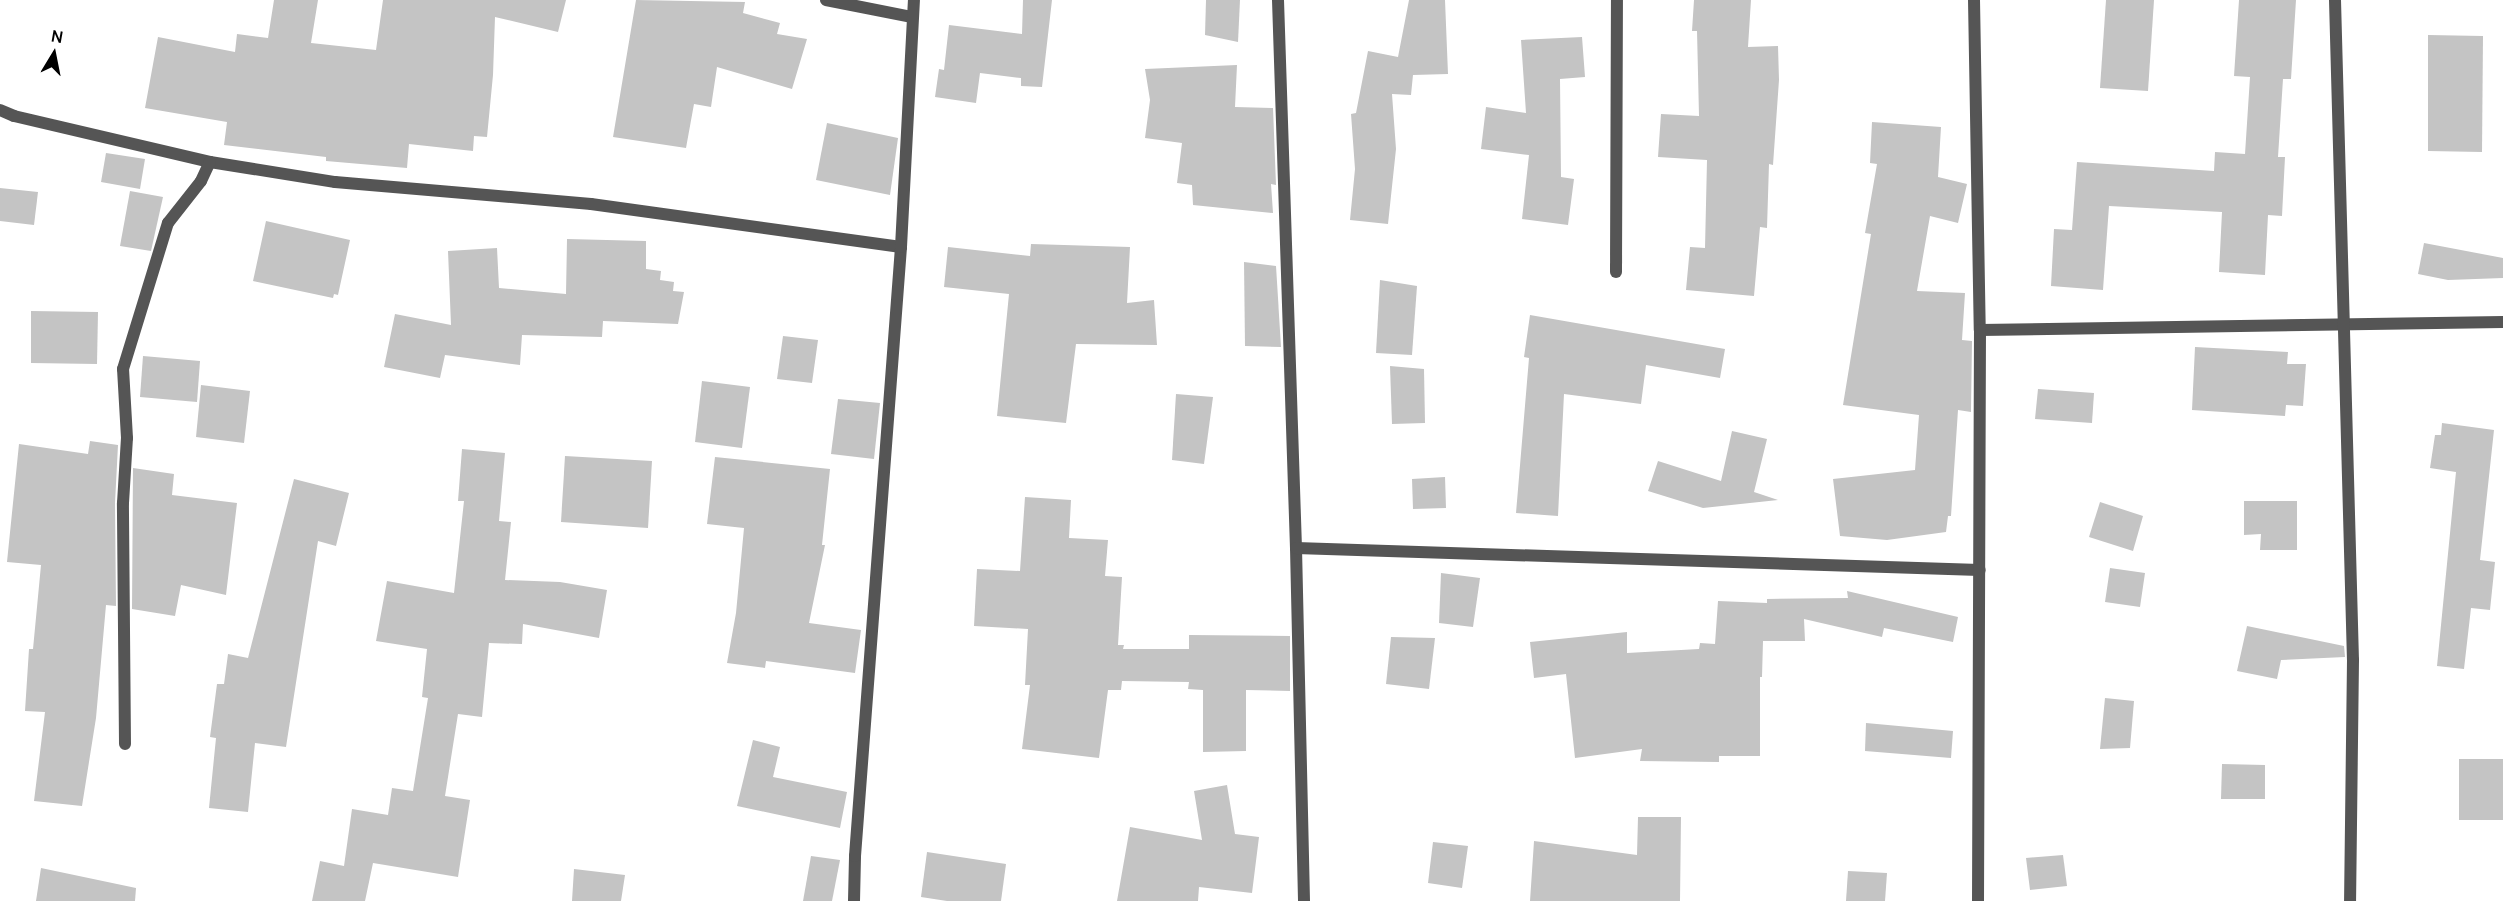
<!DOCTYPE html>
<html>
<head>
<meta charset="utf-8">
<style>
  body { margin:0 }
  #map { position:relative; width:2503px; height:901px; overflow:hidden; background:#fff; font-family:Manrope,sans-serif }
  div>[style] { position:absolute }
  .building>* { inset:0; background:#c4c4c4 }
  .street>* { height:12px; margin:-6px; padding:0 6px; transform-origin:6px; border-radius:6px; background:#555 }
  span { translate:-50% -50%; white-space:nowrap; text-align:center; line-height:1.15; -webkit-text-stroke:5px #fff; paint-order:stroke }
  .north { position:absolute; left:24px; top:24px; width:60px; height:60px; -webkit-text-stroke:4px #fff; paint-order:stroke; rotate:10deg; font-size:16px; font-weight:700; line-height:24px; text-align:center; color:#000 }
  .north::after { content:''; display:block; margin:auto; width:21px; height:27px; background:#000; clip-path:polygon(50% 0,100% 100%,50% 72%,0 100%) }
</style>
</head>
<body>
<div id="map">
  <div class="building">
    <i style="clip-path:polygon(274px 0,318px 0,311px 43px,376px 50px,383px 0,566px 0,558px 32px,495px 17px,493px 75px,487px 137px,474px 136px,473px 151px,409px 144px,407px 168px,326px 161px,326px 157px,224px 145px,227px 122px,145px 108px,158px 37px,235px 52px,237px 34px,268px 38px)"></i>
    <i style="clip-path:polygon(636px 0,745px 2px,743px 13px,780px 23px,777px 34px,807px 39px,792px 89px,717px 67px,711px 107px,694px 104px,686px 148px,613px 137px)"></i>
    <i style="clip-path:polygon(1023px 0,1052px 0,1042px 87px,1021px 86px,1021px 78px,980px 73px,976px 103px,935px 97px,939px 69px,944px 70px,949px 25px,1022px 34px)"></i>
    <i style="clip-path:polygon(1206px 0,1240px 0,1238px 42px,1205px 35px)"></i>
    <i style="clip-path:polygon(1409px 0,1445px 0,1448px 74px,1413px 75px,1411px 95px,1392px 94px,1396px 149px,1388px 224px,1350px 220px,1355px 169px,1351px 114px,1356px 113px,1368px 51px,1398px 57px)"></i>
    <i style="clip-path:polygon(1694px 0,1751px 0,1748px 47px,1778px 46px,1779px 80px,1773px 165px,1769px 164px,1767px 228px,1760px 227px,1754px 296px,1686px 290px,1690px 247px,1705px 248px,1707px 160px,1658px 157px,1661px 114px,1699px 116px,1697px 31px,1692px 31px)"></i>
    <i style="clip-path:polygon(2106px 0,2154px 0,2148px 91px,2100px 88px)"></i>
    <i style="clip-path:polygon(2239px 0,2296px 0,2291px 79px,2283px 79px,2278px 157px,2285px 157px,2282px 216px,2268px 215px,2265px 275px,2219px 272px,2222px 212px,2109px 206px,2103px 290px,2051px 286px,2054px 229px,2072px 230px,2077px 162px,2214px 171px,2215px 152px,2245px 154px,2250px 77px,2234px 76px)"></i>
    <i style="clip-path:polygon(2428px 35px,2483px 36px,2482px 152px,2428px 151px)"></i>
    <i style="clip-path:polygon(1582px 37px,1585px 77px,1560px 79px,1561px 177px,1574px 179px,1568px 225px,1522px 219px,1529px 155px,1481px 149px,1486px 107px,1526px 113px,1521px 40px)"></i>
    <i style="clip-path:polygon(1237px 65px,1235px 107px,1273px 108px,1276px 185px,1271px 184px,1273px 213px,1193px 205px,1192px 185px,1177px 183px,1182px 143px,1145px 138px,1150px 100px,1145px 69px)"></i>
    <i style="clip-path:polygon(1872px 122px,1941px 127px,1938px 177px,1967px 184px,1958px 223px,1930px 216px,1917px 291px,1965px 293px,1962px 340px,1972px 341px,1971px 412px,1958px 410px,1951px 516px,1948px 516px,1946px 532px,1887px 540px,1840px 536px,1833px 479px,1915px 470px,1919px 415px,1843px 405px,1871px 234px,1865px 233px,1877px 164px,1870px 163px)"></i>
    <i style="clip-path:polygon(827px 123px,898px 138px,890px 195px,816px 180px)"></i>
    <i style="clip-path:polygon(106px 153px,145px 159px,140px 189px,101px 182px)"></i>
    <i style="clip-path:polygon(0 188px,38px 192px,34px 225px,0 221px)"></i>
    <i style="clip-path:polygon(130px 191px,163px 197px,151px 251px,120px 246px)"></i>
    <i style="clip-path:polygon(266px 221px,350px 240px,338px 295px,334px 294px,333px 298px,253px 281px)"></i>
    <i style="clip-path:polygon(567px 239px,646px 241px,646px 269px,661px 271px,660px 280px,674px 282px,673px 291px,684px 292px,678px 324px,603px 321px,602px 337px,522px 335px,520px 365px,445px 355px,440px 378px,384px 367px,395px 314px,451px 325px,448px 251px,497px 248px,499px 288px,566px 294px)"></i>
    <i style="clip-path:polygon(2424px 243px,2503px 258px,2503px 278px,2448px 280px,2418px 274px)"></i>
    <i style="clip-path:polygon(1031px 244px,1130px 247px,1127px 303px,1154px 300px,1157px 345px,1076px 344px,1066px 423px,997px 416px,1009px 294px,944px 287px,948px 247px,1030px 256px)"></i>
    <i style="clip-path:polygon(1244px 262px,1276px 266px,1281px 347px,1245px 346px)"></i>
    <i style="clip-path:polygon(1380px 280px,1417px 286px,1412px 355px,1376px 353px)"></i>
    <i style="clip-path:polygon(31px 311px,98px 312px,97px 364px,31px 363px)"></i>
    <i style="clip-path:polygon(1530px 315px,1725px 349px,1720px 378px,1646px 365px,1641px 404px,1564px 394px,1558px 516px,1516px 513px,1529px 358px,1524px 357px)"></i>
    <i style="clip-path:polygon(783px 336px,818px 340px,812px 383px,777px 379px)"></i>
    <i style="clip-path:polygon(2195px 347px,2288px 352px,2287px 364px,2306px 364px,2303px 406px,2286px 405px,2285px 416px,2192px 410px)"></i>
    <i style="clip-path:polygon(143px 356px,200px 361px,197px 402px,140px 397px)"></i>
    <i style="clip-path:polygon(1390px 366px,1424px 369px,1425px 423px,1392px 424px)"></i>
    <i style="clip-path:polygon(702px 381px,750px 387px,742px 448px,695px 442px)"></i>
    <i style="clip-path:polygon(201px 385px,250px 391px,244px 443px,196px 437px)"></i>
    <i style="clip-path:polygon(2038px 389px,2094px 393px,2092px 423px,2035px 419px)"></i>
    <i style="clip-path:polygon(1176px 394px,1213px 397px,1204px 464px,1172px 460px)"></i>
    <i style="clip-path:polygon(838px 399px,880px 403px,874px 459px,831px 454px)"></i>
    <i style="clip-path:polygon(2442px 423px,2494px 430px,2480px 560px,2495px 562px,2490px 610px,2471px 608px,2464px 669px,2437px 666px,2456px 472px,2430px 468px,2435px 435px,2441px 435px)"></i>
    <i style="clip-path:polygon(1732px 431px,1767px 439px,1754px 492px,1778px 500px,1703px 508px,1648px 491px,1658px 461px,1721px 481px)"></i>
    <i style="clip-path:polygon(90px 441px,118px 445px,115px 503px,116px 606px,106px 605px,96px 718px,82px 806px,34px 801px,45px 712px,25px 711px,29px 649px,33px 649px,41px 565px,7px 562px,19px 444px,88px 454px)"></i>
    <i style="clip-path:polygon(462px 449px,505px 453px,499px 521px,511px 522px,505px 580px,560px 582px,607px 590px,599px 638px,523px 624px,522px 644px,489px 643px,482px 717px,458px 714px,445px 796px,470px 800px,458px 877px,373px 863px,365px 901px,312px 901px,320px 861px,344px 866px,352px 809px,388px 815px,392px 788px,413px 791px,428px 698px,422px 697px,427px 649px,376px 641px,387px 581px,454px 593px,464px 501px,458px 501px)"></i>
    <i style="clip-path:polygon(565px 456px,652px 461px,648px 528px,561px 522px)"></i>
    <i style="clip-path:polygon(715px 457px,830px 469px,822px 545px,825px 545px,809px 623px,861px 630px,855px 673px,766px 661px,765px 668px,727px 663px,736px 613px,744px 528px,707px 524px)"></i>
    <i style="clip-path:polygon(133px 468px,174px 474px,172px 495px,237px 503px,226px 595px,181px 585px,175px 616px,132px 609px)"></i>
    <i style="clip-path:polygon(1445px 477px,1446px 508px,1413px 509px,1412px 479px)"></i>
    <i style="clip-path:polygon(294px 479px,349px 493px,336px 546px,318px 541px,286px 747px,255px 743px,248px 812px,209px 808px,216px 738px,210px 737px,217px 684px,224px 684px,228px 654px,248px 658px)"></i>
    <i style="clip-path:polygon(1025px 497px,1071px 500px,1069px 538px,1108px 540px,1105px 576px,1122px 577px,1118px 645px,1124px 645px,1123px 649px,1189px 649px,1189px 635px,1290px 636px,1290px 691px,1246px 690px,1246px 751px,1203px 752px,1203px 690px,1188px 689px,1189px 682px,1122px 681px,1121px 690px,1108px 690px,1099px 758px,1022px 749px,1030px 685px,1025px 685px,1028px 629px,974px 626px,977px 569px,1020px 571px)"></i>
    <i style="clip-path:polygon(2244px 501px,2297px 501px,2297px 550px,2260px 550px,2261px 534px,2244px 535px)"></i>
    <i style="clip-path:polygon(2100px 502px,2143px 516px,2133px 551px,2089px 537px)"></i>
    <i style="clip-path:polygon(2110px 568px,2145px 573px,2140px 607px,2105px 602px)"></i>
    <i style="clip-path:polygon(1441px 573px,1480px 578px,1473px 627px,1439px 623px)"></i>
    <i style="clip-path:polygon(1847px 591px,1958px 617px,1953px 642px,1884px 628px,1882px 637px,1804px 619px,1805px 641px,1763px 641px,1762px 677px,1760px 677px,1760px 756px,1719px 756px,1719px 762px,1640px 761px,1642px 749px,1575px 758px,1566px 674px,1534px 678px,1530px 642px,1627px 632px,1627px 653px,1699px 649px,1700px 643px,1715px 644px,1718px 601px,1767px 603px,1767px 599px,1848px 598px)"></i>
    <i style="clip-path:polygon(2247px 626px,2344px 646px,2345px 657px,2281px 660px,2277px 679px,2237px 671px)"></i>
    <i style="clip-path:polygon(1391px 637px,1435px 638px,1429px 689px,1386px 684px)"></i>
    <i style="clip-path:polygon(2105px 698px,2134px 701px,2130px 748px,2100px 749px)"></i>
    <i style="clip-path:polygon(1866px 723px,1953px 731px,1951px 758px,1865px 751px)"></i>
    <i style="clip-path:polygon(753px 740px,780px 747px,773px 777px,847px 792px,840px 828px,737px 806px)"></i>
    <i style="clip-path:polygon(2459px 759px,2503px 759px,2503px 820px,2459px 820px)"></i>
    <i style="clip-path:polygon(2222px 764px,2265px 765px,2265px 799px,2221px 799px)"></i>
    <i style="clip-path:polygon(1227px 785px,1235px 834px,1259px 837px,1252px 893px,1199px 887px,1198px 901px,1117px 901px,1130px 827px,1202px 840px,1194px 791px)"></i>
    <i style="clip-path:polygon(1638px 817px,1681px 817px,1680px 901px,1530px 901px,1534px 841px,1637px 855px)"></i>
    <i style="clip-path:polygon(1433px 842px,1468px 846px,1462px 888px,1428px 883px)"></i>
    <i style="clip-path:polygon(927px 852px,1006px 864px,1001px 901px,947px 901px,921px 897px)"></i>
    <i style="clip-path:polygon(2063px 855px,2067px 886px,2030px 890px,2026px 858px)"></i>
    <i style="clip-path:polygon(811px 856px,840px 860px,832px 901px,803px 901px)"></i>
    <i style="clip-path:polygon(41px 868px,136px 888px,135px 901px,36px 901px)"></i>
    <i style="clip-path:polygon(574px 869px,625px 875px,621px 901px,572px 901px)"></i>
    <i style="clip-path:polygon(1848px 871px,1887px 873px,1885px 901px,1846px 901px)"></i>
  </div>
  <div class="street">
    <i style="left:826px;top:0;width:88px;rotate:11.2deg"></i>
    <i style="left:1278px;top:0;width:548px;rotate:88.12deg"></i>
    <i style="left:1296px;top:548px;width:353px;rotate:88.7deg"></i>
    <i style="left:1974px;top:0;width:330px;rotate:89deg"></i>
    <i style="left:1980px;top:330px;width:523px;rotate:-0.88deg"></i>
    <i style="left:2335px;top:0;width:660px;rotate:88.44deg"></i>
    <i style="left:2353px;top:660px;width:241px;rotate:90.7deg"></i>
    <i style="left:0;top:110px;width:15px;rotate:23deg"></i>
    <i style="left:14px;top:116px;width:201px;rotate:13.2deg"></i>
    <i style="left:210px;top:162px;width:127px;rotate:9.1deg"></i>
    <i style="left:335px;top:182px;width:257px;rotate:4.9deg"></i>
    <i style="left:591px;top:204px;width:313px;rotate:7.9deg"></i>
    <i style="left:1616px;top:272px;width:272px;rotate:-89.8deg"></i>
    <i style="left:1296px;top:548px;width:684px;rotate:1.84deg"></i>
    <i style="left:125px;top:744px;width:241px;rotate:-90.5deg"></i>
    <i style="left:123px;top:503px;width:65px;rotate:-86.5deg"></i>
    <i style="left:127px;top:438px;width:69px;rotate:-93.3deg"></i>
    <i style="left:123px;top:369px;width:153px;rotate:-72.9deg"></i>
    <i style="left:168px;top:223px;width:53px;rotate:-51.8deg"></i>
    <i style="left:201px;top:181px;width:21px;rotate:-65deg"></i>
    <i style="left:854px;top:901px;width:45px;rotate:-88.7deg"></i>
    <i style="left:855px;top:856px;width:611px;rotate:-85.68deg"></i>
    <i style="left:901px;top:247px;width:247px;rotate:-87deg"></i>
    <i style="left:1978px;top:901px;width:571px;rotate:-89.8deg"></i>
  </div>
  <div class="north">N</div>
</div>
</body>
</html>
